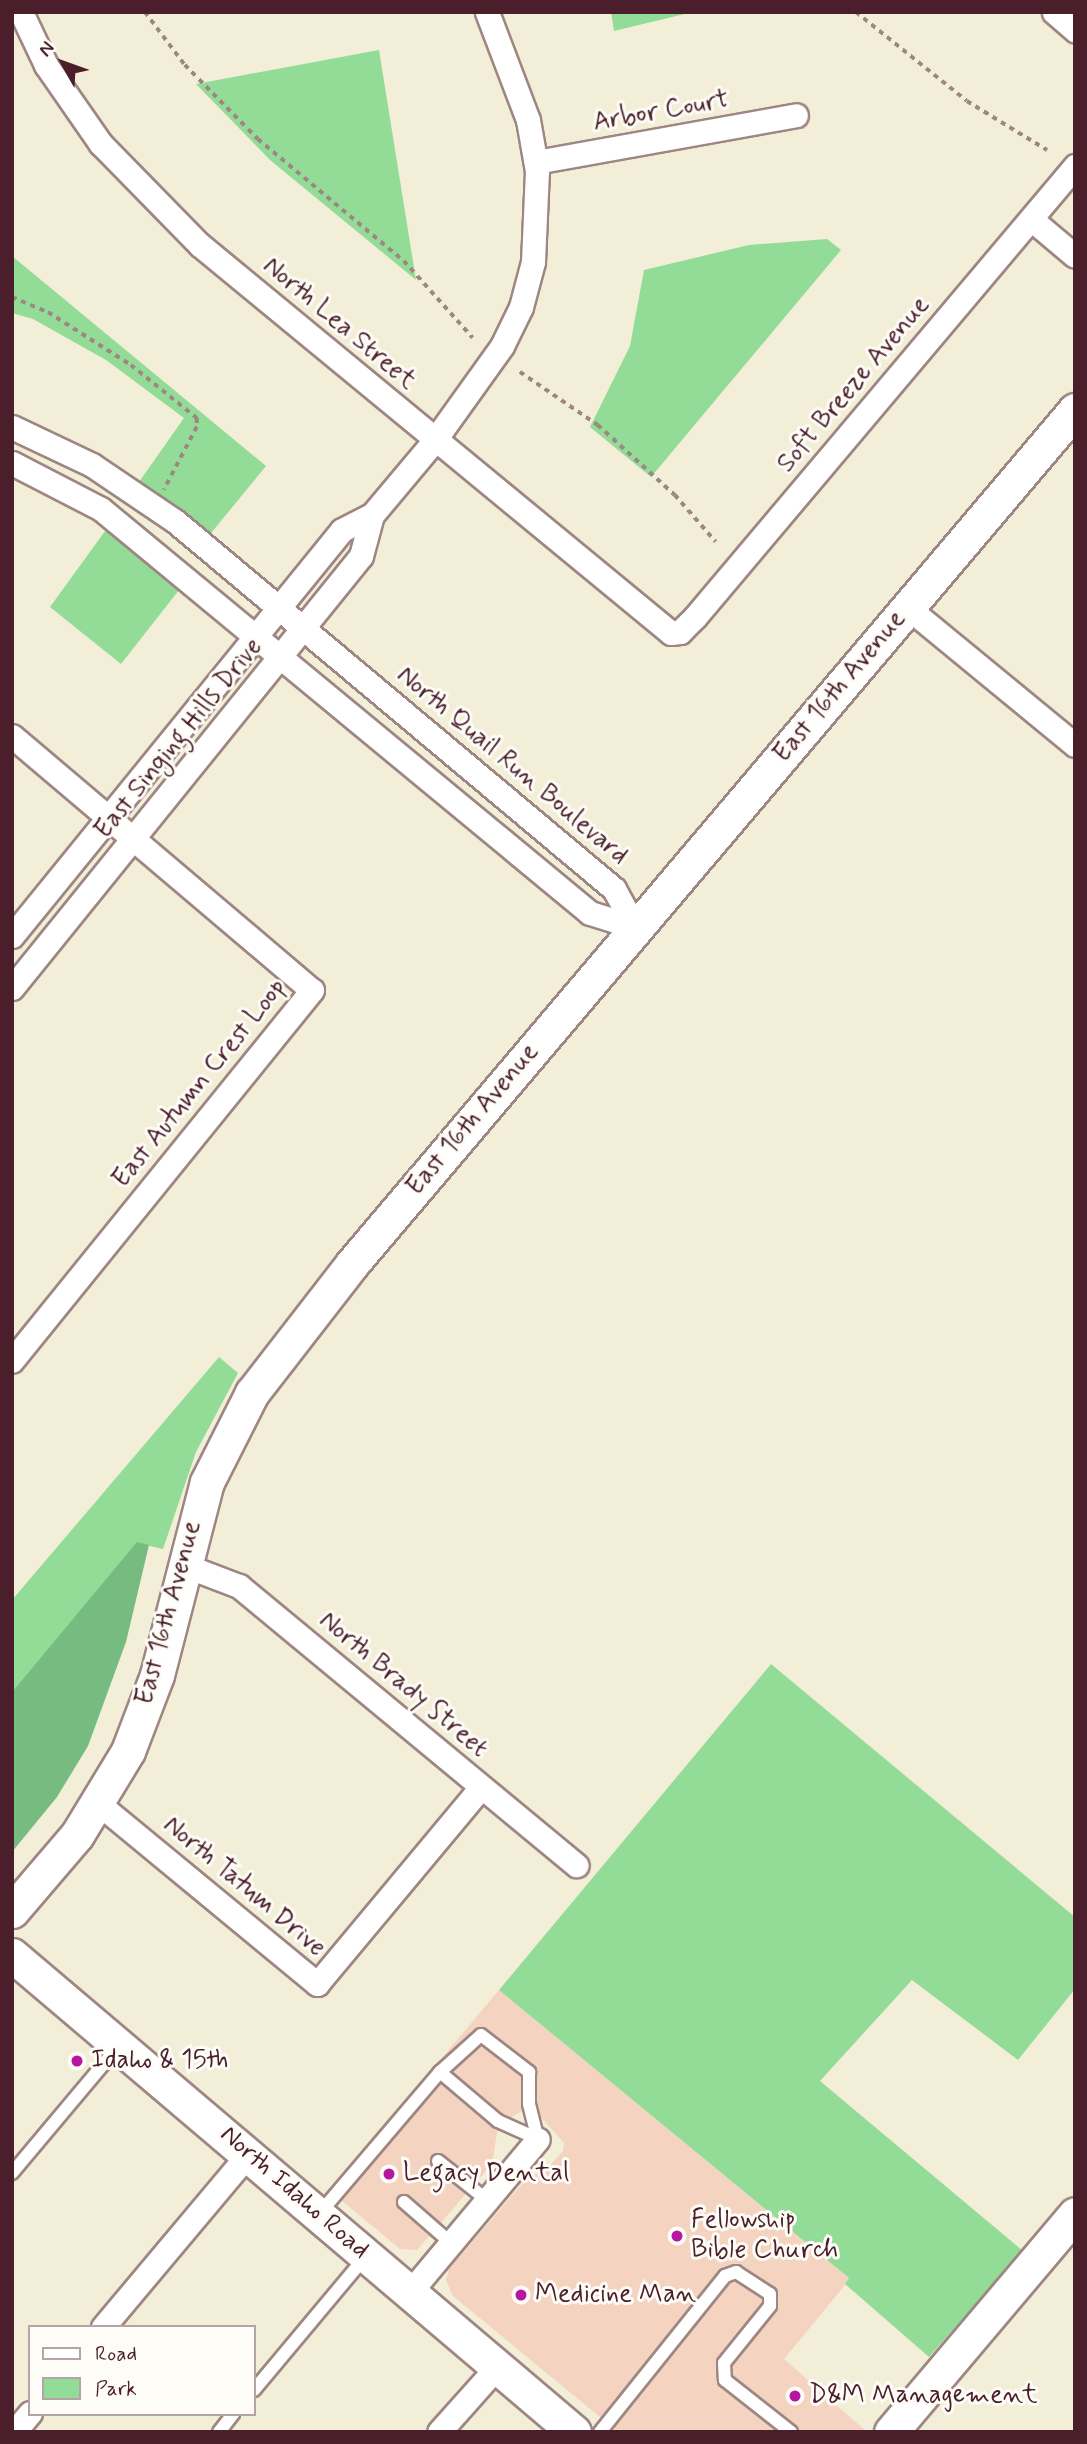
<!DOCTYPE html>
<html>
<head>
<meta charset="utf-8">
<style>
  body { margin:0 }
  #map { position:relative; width:1087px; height:2444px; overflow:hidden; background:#f3eed8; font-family:Mynerve,sans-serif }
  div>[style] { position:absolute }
  .built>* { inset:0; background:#f5d3c1 }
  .green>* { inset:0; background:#93dc97 }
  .forest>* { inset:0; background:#76bc80 }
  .path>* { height:3.5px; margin-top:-1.75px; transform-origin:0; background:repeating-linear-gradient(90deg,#9e8682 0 5px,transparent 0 10px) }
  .roads { filter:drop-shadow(2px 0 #9e8682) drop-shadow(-2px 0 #9e8682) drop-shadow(0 2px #9e8682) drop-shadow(0 -2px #9e8682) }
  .lane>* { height:12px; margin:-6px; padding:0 6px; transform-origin:6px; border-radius:6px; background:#fff }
  .street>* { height:23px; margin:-11.5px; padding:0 11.5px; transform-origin:11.5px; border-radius:11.5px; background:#fff }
  .secondary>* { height:33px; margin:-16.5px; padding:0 16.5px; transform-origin:16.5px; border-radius:16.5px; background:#fff }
  .dots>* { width:19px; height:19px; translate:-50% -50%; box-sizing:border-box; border:4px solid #fdfcf7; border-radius:50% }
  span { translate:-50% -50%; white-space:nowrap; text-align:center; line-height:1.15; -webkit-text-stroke:6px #fdfcf7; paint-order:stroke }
  .street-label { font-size:26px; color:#4a1f2b }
  .poi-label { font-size:26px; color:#4a1f2b }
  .left { translate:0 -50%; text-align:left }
  .frame { position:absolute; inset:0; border:14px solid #4a1f2b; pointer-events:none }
  .legend { position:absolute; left:28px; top:2325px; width:228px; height:91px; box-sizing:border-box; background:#fdfcf7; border:2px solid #b5a4a5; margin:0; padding:9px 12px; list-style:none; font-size:21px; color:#4a1f2b }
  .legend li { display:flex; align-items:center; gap:14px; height:35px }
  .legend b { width:35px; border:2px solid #b5a4a5 }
  .north { position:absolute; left:28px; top:28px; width:70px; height:70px; -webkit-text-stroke:5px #fdfcf7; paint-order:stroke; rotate:310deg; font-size:19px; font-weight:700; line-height:28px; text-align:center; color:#4a1f2b }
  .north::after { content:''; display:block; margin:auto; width:24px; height:32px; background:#4a1f2b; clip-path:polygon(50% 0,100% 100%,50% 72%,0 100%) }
</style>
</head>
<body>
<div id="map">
  <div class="built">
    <i style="clip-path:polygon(499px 1990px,850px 2279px,784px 2359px,867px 2432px,618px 2432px,453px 2296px,446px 2280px,449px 2269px,526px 2179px,547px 2169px,563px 2151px,564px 2143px,540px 2116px,525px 2109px,507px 2120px,497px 2133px,492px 2164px,417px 2250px,400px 2249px,330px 2191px)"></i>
  </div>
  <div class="green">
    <i style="clip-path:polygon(611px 12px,693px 12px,614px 31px)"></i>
    <i style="clip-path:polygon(379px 50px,416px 280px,270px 160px,196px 84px)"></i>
    <i style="clip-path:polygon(827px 239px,841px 250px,651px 477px,590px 427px,630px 346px,644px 270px,749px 245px)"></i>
    <i style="clip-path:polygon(12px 256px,266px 466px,207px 538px,139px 482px,184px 418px,106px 360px,33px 319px,12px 313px)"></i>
    <i style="clip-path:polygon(108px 527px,183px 585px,121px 664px,50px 607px)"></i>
    <i style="clip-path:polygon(219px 1357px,238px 1373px,196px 1452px,163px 1549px,137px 1543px,12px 1692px,12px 1600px)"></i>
    <i style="clip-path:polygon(771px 1664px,1075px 1917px,1075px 1989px,1018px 2060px,912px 1980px,820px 2081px,1023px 2251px,929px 2357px,845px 2284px,849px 2278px,499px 1990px)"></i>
  </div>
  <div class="forest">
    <i style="clip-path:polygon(137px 1542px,149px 1545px,126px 1642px,88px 1746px,57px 1797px,12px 1852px,12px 1692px)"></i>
  </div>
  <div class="path">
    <i style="left:145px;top:12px;width:66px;rotate:53deg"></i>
    <i style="left:185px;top:65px;width:104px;rotate:45.4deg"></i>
    <i style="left:258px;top:139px;width:190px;rotate:39.9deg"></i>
    <i style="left:404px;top:261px;width:103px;rotate:48.1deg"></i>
    <i style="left:856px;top:12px;width:142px;rotate:38.7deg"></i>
    <i style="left:967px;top:101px;width:94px;rotate:31.5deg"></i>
    <i style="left:12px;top:297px;width:39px;rotate:23deg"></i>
    <i style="left:48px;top:312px;width:98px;rotate:32.6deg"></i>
    <i style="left:131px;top:365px;width:85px;rotate:38.8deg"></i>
    <i style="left:197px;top:418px;width:9px;rotate:90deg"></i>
    <i style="left:197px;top:427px;width:71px;rotate:117.6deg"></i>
    <i style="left:520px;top:372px;width:94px;rotate:34.2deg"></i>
    <i style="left:598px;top:425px;width:104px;rotate:42.3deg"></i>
    <i style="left:675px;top:495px;width:62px;rotate:48.9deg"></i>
  </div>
  <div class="roads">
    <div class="lane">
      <i style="left:440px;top:2072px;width:76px;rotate:40.2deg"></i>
      <i style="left:498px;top:2121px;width:44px;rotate:24.2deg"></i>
      <i style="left:438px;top:2161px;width:63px;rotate:38.5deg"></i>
      <i style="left:12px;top:2173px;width:163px;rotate:-50deg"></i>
      <i style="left:404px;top:2202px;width:62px;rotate:41.1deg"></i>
      <i style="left:319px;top:2214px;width:187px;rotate:-49.6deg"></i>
      <i style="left:440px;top:2072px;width:55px;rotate:-42.1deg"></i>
      <i style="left:481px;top:2035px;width:61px;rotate:37.6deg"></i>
      <i style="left:529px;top:2072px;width:32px;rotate:90deg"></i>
      <i style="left:529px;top:2104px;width:36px;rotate:76deg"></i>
      <i style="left:254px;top:2390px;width:175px;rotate:-50.1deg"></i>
      <i style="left:219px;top:2432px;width:23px;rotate:-52deg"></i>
      <i style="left:600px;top:2432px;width:200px;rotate:-51.3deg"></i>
      <i style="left:725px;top:2276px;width:12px;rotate:-20deg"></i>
      <i style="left:736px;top:2272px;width:40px;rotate:32.9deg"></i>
      <i style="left:770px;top:2294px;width:12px;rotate:90deg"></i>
      <i style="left:770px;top:2306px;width:73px;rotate:128.9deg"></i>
      <i style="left:724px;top:2363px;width:17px;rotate:87deg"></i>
      <i style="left:725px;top:2380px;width:84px;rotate:38.2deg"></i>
    </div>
    <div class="street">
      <i style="left:21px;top:12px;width:59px;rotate:64.7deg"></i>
      <i style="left:46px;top:65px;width:96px;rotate:55.2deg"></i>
      <i style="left:101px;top:144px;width:141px;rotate:45.6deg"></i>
      <i style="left:200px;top:245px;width:610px;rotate:39.48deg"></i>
      <i style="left:671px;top:633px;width:9px;rotate:-6deg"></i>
      <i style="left:680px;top:632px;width:21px;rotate:-45deg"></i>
      <i style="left:695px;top:617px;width:590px;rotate:-49.88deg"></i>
      <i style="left:1054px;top:12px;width:28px;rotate:41deg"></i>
      <i style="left:536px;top:162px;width:264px;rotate:-10.2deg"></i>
      <i style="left:1031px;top:219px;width:57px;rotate:40.1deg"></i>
      <i style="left:12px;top:427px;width:89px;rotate:25.4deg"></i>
      <i style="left:92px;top:465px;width:100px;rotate:34deg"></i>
      <i style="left:175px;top:521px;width:573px;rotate:39.97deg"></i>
      <i style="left:614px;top:889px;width:43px;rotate:61.1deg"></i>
      <i style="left:12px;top:463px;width:100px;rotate:27.3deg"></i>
      <i style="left:101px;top:509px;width:634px;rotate:39.56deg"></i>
      <i style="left:590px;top:913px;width:47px;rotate:17.3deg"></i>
      <i style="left:907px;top:607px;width:217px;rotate:39.4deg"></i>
      <i style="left:12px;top:736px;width:393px;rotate:40.3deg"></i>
      <i style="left:312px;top:990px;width:477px;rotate:129deg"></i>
      <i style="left:12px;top:936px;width:523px;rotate:-50.9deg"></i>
      <i style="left:342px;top:530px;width:34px;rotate:-27deg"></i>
      <i style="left:372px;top:515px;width:97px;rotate:-50deg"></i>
      <i style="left:434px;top:441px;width:117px;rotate:-54.4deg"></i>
      <i style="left:502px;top:346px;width:43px;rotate:-64deg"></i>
      <i style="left:521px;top:307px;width:47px;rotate:-75.1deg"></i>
      <i style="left:533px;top:262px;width:91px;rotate:-87.5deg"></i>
      <i style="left:537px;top:171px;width:52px;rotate:-100deg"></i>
      <i style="left:528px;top:120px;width:116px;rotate:-110.8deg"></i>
      <i style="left:12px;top:988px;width:555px;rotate:-51.07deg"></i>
      <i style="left:361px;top:556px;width:42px;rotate:-75deg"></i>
      <i style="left:184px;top:1565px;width:59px;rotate:20.9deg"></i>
      <i style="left:239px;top:1586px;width:438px;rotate:39.6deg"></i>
      <i style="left:99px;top:1804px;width:283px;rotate:39.5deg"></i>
      <i style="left:317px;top:1984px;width:256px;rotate:-50.2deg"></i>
      <i style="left:410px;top:2292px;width:199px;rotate:-50.1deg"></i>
      <i style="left:103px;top:2327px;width:227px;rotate:-50deg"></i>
      <i style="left:14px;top:2432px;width:25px;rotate:-50deg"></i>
      <i style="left:439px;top:2432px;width:86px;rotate:-48.3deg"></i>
    </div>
    <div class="secondary">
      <i style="left:12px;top:1911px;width:100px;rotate:-49.5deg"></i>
      <i style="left:77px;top:1835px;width:98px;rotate:-58.7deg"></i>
      <i style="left:128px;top:1751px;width:81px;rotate:-69.1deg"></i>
      <i style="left:157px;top:1675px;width:199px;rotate:-75.5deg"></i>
      <i style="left:207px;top:1482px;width:100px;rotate:-63.2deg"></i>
      <i style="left:252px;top:1393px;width:163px;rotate:-52.2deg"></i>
      <i style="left:352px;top:1264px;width:1119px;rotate:-49.75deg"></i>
      <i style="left:12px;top:1955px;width:737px;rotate:40.32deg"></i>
      <i style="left:891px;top:2432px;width:285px;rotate:-49.8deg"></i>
    </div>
  </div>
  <div class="dots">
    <i style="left:77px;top:2061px;background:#b5179e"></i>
    <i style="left:389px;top:2174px;background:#b5179e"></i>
    <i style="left:677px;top:2236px;background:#b5179e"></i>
    <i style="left:521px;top:2295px;background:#b5179e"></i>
    <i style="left:795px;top:2396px;background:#b5179e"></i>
  </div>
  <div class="street-label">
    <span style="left:661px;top:112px;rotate:-10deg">Arbor Court</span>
    <span style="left:339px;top:324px;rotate:40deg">North Lea Street</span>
    <span style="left:854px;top:385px;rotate:-50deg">Soft Breeze Avenue</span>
    <span style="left:840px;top:687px;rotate:-50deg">East 16th Avenue</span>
    <span style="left:179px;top:739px;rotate:-51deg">East Singing Hills Drive</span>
    <span style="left:512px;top:766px;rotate:40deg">North Quail Run Boulevard</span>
    <span style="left:200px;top:1084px;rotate:-51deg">East Autumn Crest Loop</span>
    <span style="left:473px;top:1120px;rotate:-50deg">East 16th Avenue</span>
    <span style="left:169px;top:1613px;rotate:-75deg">East 16th Avenue</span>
    <span style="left:403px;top:1685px;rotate:40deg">North Brady Street</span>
    <span style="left:244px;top:1887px;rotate:40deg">North Tatum Drive</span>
    <span style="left:294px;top:2193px;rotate:41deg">North Idaho Road</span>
  </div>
  <div class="poi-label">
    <span class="left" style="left:91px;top:2061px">Idaho &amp; 15th</span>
    <span class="left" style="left:403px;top:2174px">Legacy Dental</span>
    <span class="left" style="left:691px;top:2236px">Fellowship<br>Bible Church</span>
    <span class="left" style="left:535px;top:2295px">Medicine Man</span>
    <span class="left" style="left:809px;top:2396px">D&amp;M Management</span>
  </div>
  <div class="frame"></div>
  <ul class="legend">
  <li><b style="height:9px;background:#fff"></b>Road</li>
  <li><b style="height:19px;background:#93dc97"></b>Park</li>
  </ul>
  <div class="north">N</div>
</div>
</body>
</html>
